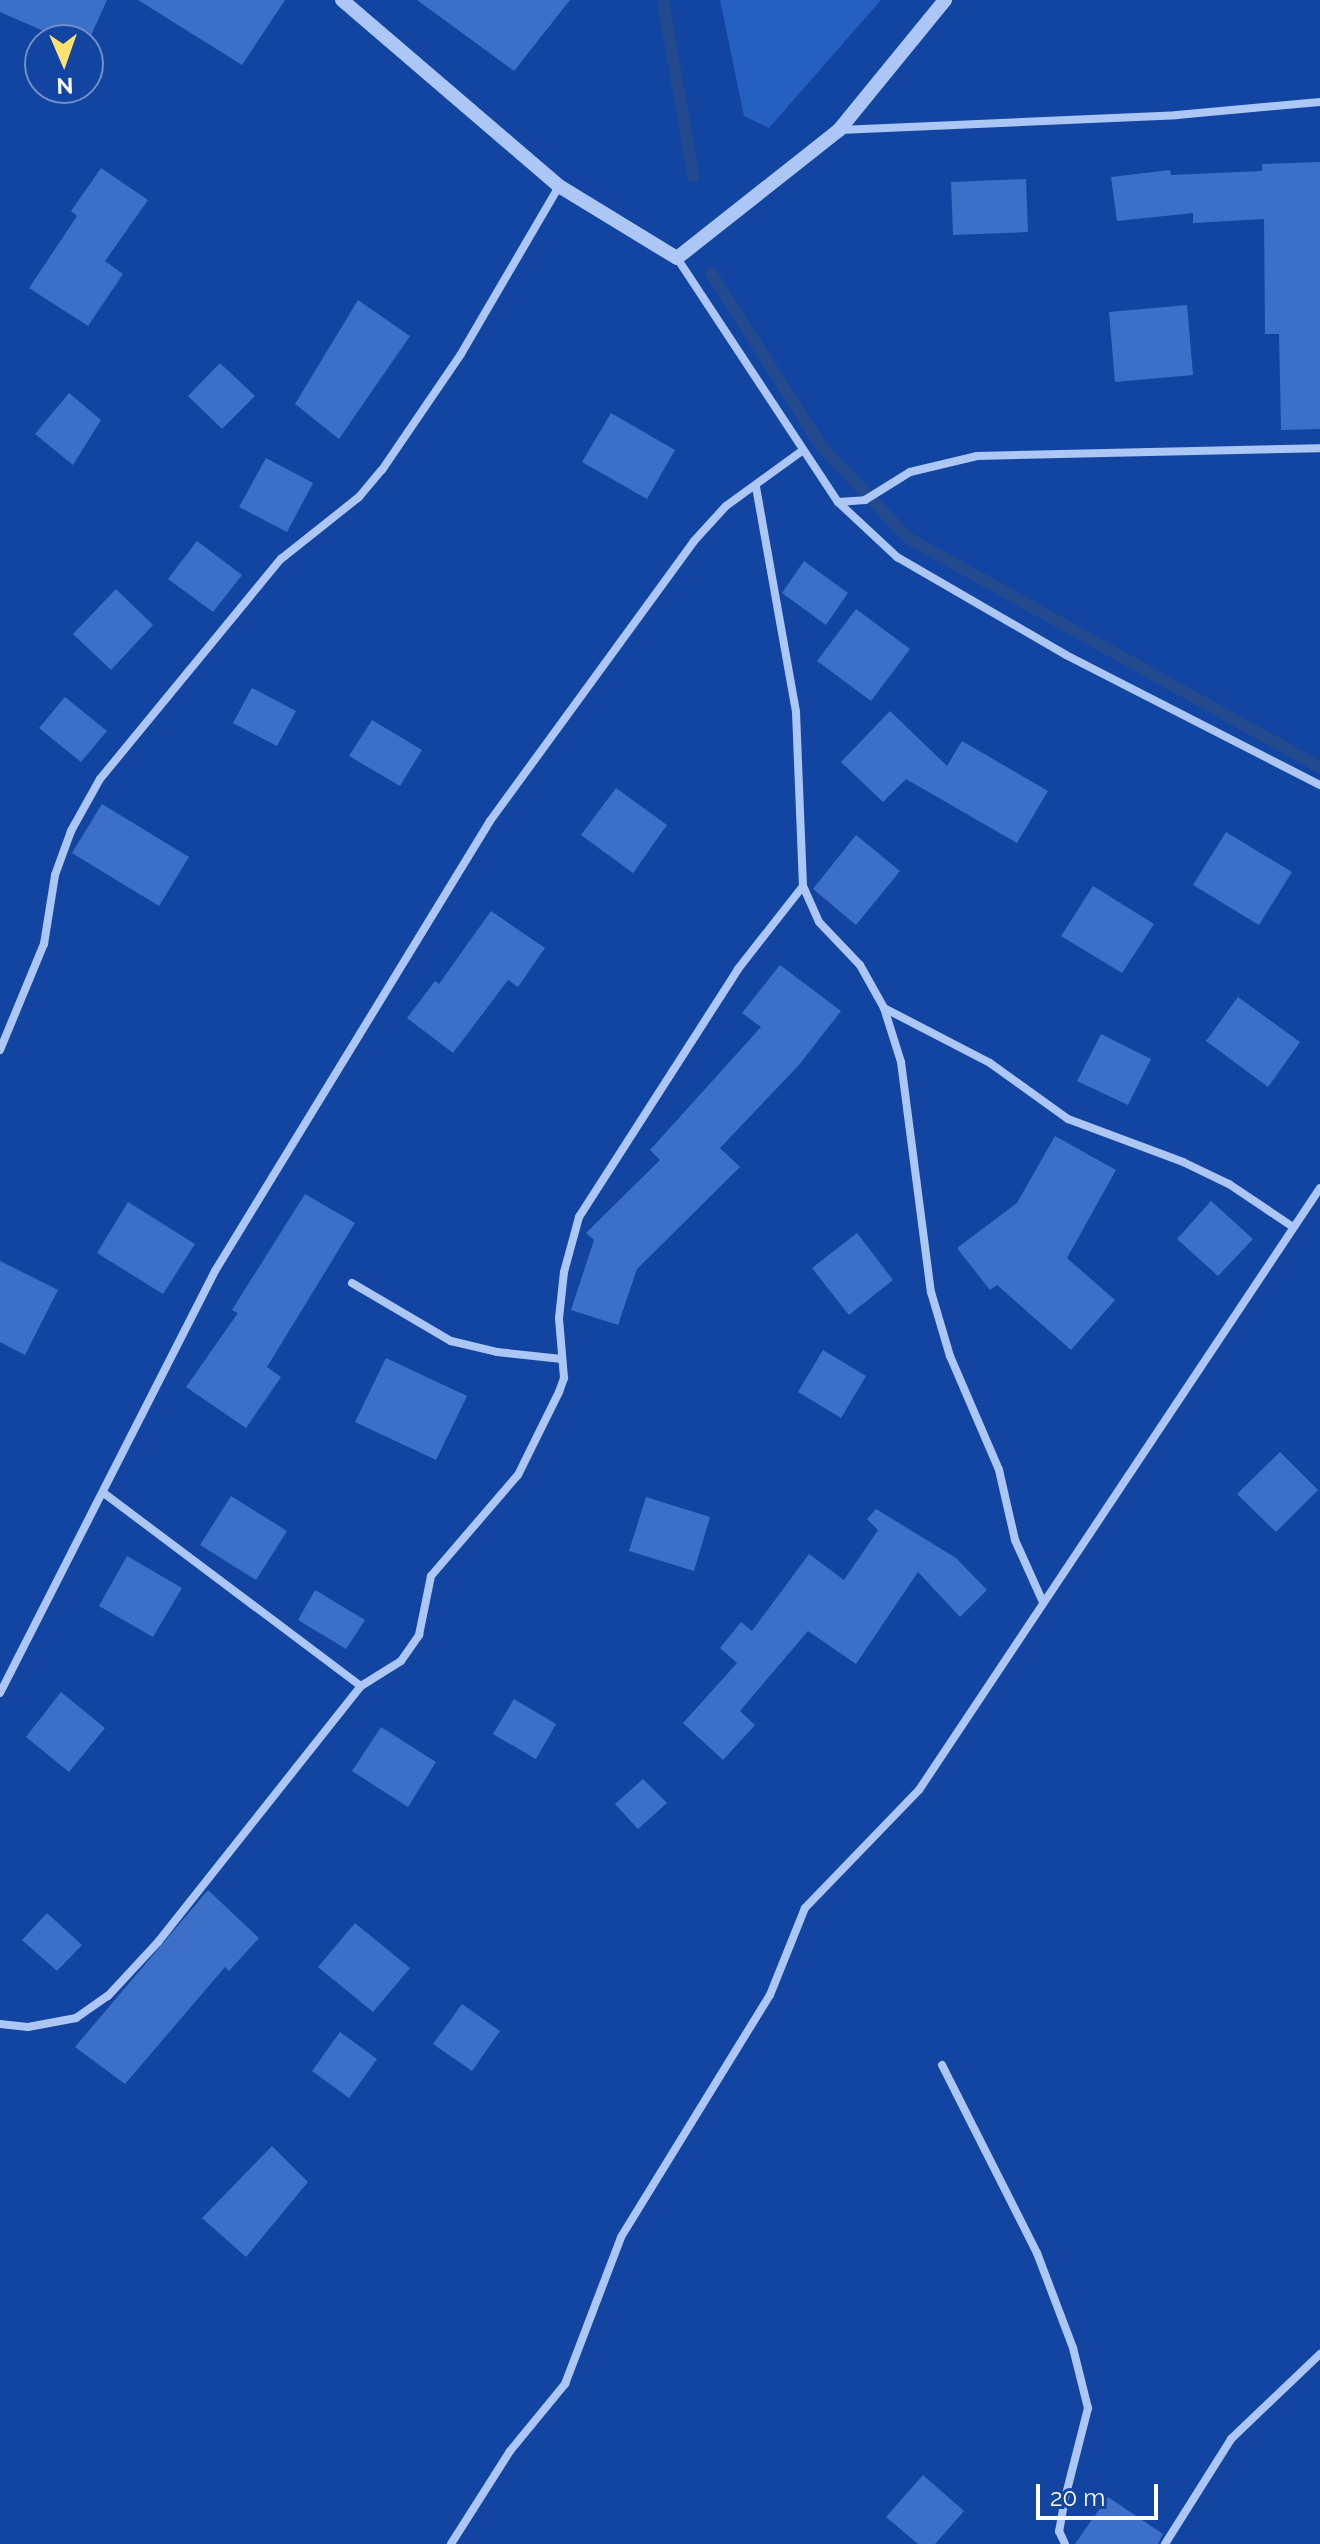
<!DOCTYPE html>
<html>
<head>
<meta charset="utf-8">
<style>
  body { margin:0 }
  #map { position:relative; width:1320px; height:2544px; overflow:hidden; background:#1245a1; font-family:Raleway,sans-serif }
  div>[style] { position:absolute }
  .green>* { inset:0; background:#255fbf }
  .stream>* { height:12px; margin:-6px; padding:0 6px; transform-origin:6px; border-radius:6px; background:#23498f }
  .building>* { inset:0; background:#3c6fc8 }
  .minor>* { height:8px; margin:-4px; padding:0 4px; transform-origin:4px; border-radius:4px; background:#acc7f5 }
  .tertiary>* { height:14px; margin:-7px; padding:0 7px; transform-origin:7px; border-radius:7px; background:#acc7f5 }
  span { translate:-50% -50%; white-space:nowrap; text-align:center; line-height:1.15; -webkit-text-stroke:7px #1245a1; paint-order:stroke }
  .north { position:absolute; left:24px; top:24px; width:80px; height:80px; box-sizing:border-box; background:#1245a1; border:2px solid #718fc7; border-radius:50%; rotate:178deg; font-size:22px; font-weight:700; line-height:32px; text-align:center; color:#fff }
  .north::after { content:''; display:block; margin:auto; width:28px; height:36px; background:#ffe16f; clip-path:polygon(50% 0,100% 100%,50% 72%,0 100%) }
  .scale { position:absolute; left:1036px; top:2484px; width:122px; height:36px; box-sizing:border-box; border:4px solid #fff; border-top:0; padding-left:10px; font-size:24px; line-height:28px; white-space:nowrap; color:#fff; -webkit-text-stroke:6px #1245a1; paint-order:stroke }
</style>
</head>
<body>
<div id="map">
  <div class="green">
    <i style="clip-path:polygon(720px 0,881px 0,769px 128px,744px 116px)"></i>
  </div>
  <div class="stream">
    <i style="left:663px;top:0;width:179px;rotate:80.3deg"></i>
    <i style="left:711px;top:273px;width:206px;rotate:57.5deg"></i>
    <i style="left:822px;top:447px;width:125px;rotate:46.6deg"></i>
    <i style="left:908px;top:538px;width:471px;rotate:29.1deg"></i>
  </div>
  <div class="building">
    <i style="clip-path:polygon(0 0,107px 0,88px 42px,64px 40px,0 12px)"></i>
    <i style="clip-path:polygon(138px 0,285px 0,242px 65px)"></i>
    <i style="clip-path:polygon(417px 0,570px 0,514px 71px)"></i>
    <i style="clip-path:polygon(1320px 162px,1320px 429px,1281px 430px,1279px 334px,1265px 334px,1264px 219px,1193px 223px,1193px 213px,1117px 221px,1111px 177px,1170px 170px,1171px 175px,1262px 171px,1262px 164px)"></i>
    <i style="clip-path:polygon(101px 168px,148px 200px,105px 261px,123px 274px,88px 326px,29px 288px,77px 216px,71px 211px)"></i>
    <i style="clip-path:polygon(1026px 179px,1028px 232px,953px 235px,951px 182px)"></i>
    <i style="clip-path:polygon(358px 300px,410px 336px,339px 439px,295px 404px)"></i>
    <i style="clip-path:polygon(1187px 305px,1193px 375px,1115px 382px,1109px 312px)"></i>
    <i style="clip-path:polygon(220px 363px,255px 396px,222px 429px,188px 396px)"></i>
    <i style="clip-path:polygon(69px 393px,101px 420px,73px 465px,35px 434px)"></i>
    <i style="clip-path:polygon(611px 413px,675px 450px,647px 499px,582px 462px)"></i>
    <i style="clip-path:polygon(266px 458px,313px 483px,287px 532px,239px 507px)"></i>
    <i style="clip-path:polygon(197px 541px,242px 575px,213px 612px,168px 579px)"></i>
    <i style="clip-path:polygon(804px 561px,848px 593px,826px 625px,782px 593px)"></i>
    <i style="clip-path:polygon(116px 589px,153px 625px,111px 670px,73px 634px)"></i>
    <i style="clip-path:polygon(856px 609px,910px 649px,871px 701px,817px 661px)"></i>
    <i style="clip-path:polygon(252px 688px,296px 711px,277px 746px,233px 723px)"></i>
    <i style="clip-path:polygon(65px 697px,107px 731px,81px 762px,39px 728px)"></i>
    <i style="clip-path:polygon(890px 711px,947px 766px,962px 741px,1048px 791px,1017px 843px,906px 779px,883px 802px,841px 762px)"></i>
    <i style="clip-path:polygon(372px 720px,422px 750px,400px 786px,349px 756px)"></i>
    <i style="clip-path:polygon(616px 788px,667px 825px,633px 873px,581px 835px)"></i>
    <i style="clip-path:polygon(102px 804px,189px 857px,159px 906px,72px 853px)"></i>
    <i style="clip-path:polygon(1226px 832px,1292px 872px,1259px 925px,1193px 885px)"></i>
    <i style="clip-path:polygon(856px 835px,900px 871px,856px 925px,813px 889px)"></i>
    <i style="clip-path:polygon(1093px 886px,1154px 924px,1122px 973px,1061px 936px)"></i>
    <i style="clip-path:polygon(491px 911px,545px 948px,518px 987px,508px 980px,453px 1053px,407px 1018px,435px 981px,439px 984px)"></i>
    <i style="clip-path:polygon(780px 965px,841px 1011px,799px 1065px,720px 1148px,740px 1167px,637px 1269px,618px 1325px,571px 1310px,594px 1240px,586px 1233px,660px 1160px,650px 1150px,761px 1027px,742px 1013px)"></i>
    <i style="clip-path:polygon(1238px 997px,1300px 1042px,1268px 1087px,1206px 1041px)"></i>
    <i style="clip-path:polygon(1101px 1034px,1151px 1059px,1128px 1105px,1077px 1081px)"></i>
    <i style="clip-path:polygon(1055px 1136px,1116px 1170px,1067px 1258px,1115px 1300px,1071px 1350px,997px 1285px,990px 1290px,957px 1248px,1017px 1203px)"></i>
    <i style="clip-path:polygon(305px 1194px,355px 1223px,267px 1367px,281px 1377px,246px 1428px,186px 1387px,238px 1313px,232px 1310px)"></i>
    <i style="clip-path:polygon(1211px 1201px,1253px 1239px,1218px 1276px,1177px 1239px)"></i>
    <i style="clip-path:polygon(128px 1202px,195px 1244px,163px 1294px,97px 1253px)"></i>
    <i style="clip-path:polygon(857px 1233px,893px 1280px,849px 1315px,812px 1268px)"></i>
    <i style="clip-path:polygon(0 1261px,58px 1290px,25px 1355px,0 1342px)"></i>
    <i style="clip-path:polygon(823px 1350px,866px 1376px,841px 1418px,798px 1392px)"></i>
    <i style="clip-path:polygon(386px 1358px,467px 1396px,436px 1460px,355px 1422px)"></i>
    <i style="clip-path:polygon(1280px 1452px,1318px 1490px,1276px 1532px,1237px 1494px)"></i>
    <i style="clip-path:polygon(231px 1496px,287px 1531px,256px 1580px,200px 1545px)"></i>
    <i style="clip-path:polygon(646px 1497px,710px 1517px,694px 1571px,629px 1551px)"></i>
    <i style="clip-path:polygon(876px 1509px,956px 1558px,987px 1590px,960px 1617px,918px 1572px,856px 1664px,808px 1631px,740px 1711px,755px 1725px,723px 1760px,683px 1723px,737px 1663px,720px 1648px,741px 1622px,752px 1631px,809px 1554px,844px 1580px,878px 1530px,867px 1519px)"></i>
    <i style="clip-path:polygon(127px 1556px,182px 1588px,153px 1637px,99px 1606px)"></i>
    <i style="clip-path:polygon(315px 1590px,365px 1620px,346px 1649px,298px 1620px)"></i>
    <i style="clip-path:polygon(61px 1692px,105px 1728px,69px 1772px,26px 1737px)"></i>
    <i style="clip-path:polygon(514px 1699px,556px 1724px,536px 1759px,493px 1734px)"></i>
    <i style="clip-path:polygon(381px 1727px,436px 1762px,408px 1807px,352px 1771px)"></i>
    <i style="clip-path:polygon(643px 1779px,667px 1803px,638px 1829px,615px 1804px)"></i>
    <i style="clip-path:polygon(208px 1890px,259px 1938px,229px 1971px,225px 1967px,125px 2084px,75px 2047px)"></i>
    <i style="clip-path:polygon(47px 1913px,82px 1945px,57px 1971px,22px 1940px)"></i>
    <i style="clip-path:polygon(355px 1923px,410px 1968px,373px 2012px,318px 1967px)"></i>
    <i style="clip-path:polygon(462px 2004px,500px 2031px,472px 2071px,433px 2044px)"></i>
    <i style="clip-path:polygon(340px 2032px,377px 2059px,349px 2098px,312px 2071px)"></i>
    <i style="clip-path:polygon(272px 2146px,308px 2182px,246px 2257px,202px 2218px)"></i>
    <i style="clip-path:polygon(923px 2475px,964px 2511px,935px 2544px,918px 2544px,886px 2517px)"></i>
    <i style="clip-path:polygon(1108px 2497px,1163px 2534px,1158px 2544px,1075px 2544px)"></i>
  </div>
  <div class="minor">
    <i style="left:840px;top:130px;width:337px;rotate:-2.5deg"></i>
    <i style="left:1177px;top:115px;width:144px;rotate:-5.2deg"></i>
    <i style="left:677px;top:258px;width:292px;rotate:56.6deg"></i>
    <i style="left:838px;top:502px;width:81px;rotate:43deg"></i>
    <i style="left:897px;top:557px;width:195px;rotate:30.1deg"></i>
    <i style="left:1066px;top:655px;width:285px;rotate:27.1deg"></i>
    <i style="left:756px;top:487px;width:229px;rotate:79.9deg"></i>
    <i style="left:796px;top:712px;width:174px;rotate:87.7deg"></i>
    <i style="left:803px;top:886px;width:39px;rotate:66deg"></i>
    <i style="left:819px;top:922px;width:59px;rotate:46.4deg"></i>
    <i style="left:860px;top:965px;width:49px;rotate:60.8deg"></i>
    <i style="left:884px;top:1008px;width:57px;rotate:72.5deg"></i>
    <i style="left:901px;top:1062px;width:232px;rotate:82.6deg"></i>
    <i style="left:931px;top:1292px;width:67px;rotate:73.5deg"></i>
    <i style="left:950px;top:1356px;width:124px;rotate:66.7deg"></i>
    <i style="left:999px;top:1470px;width:72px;rotate:77.1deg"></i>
    <i style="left:1015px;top:1540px;width:66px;rotate:65.8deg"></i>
    <i style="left:838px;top:502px;width:27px;rotate:-4deg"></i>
    <i style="left:865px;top:500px;width:53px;rotate:-31.9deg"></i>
    <i style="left:910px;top:472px;width:69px;rotate:-13.4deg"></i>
    <i style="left:977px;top:456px;width:343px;rotate:-1.3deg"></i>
    <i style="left:884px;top:1008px;width:119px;rotate:27.4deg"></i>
    <i style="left:990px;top:1063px;width:96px;rotate:35.7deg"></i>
    <i style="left:1068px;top:1119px;width:123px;rotate:20.5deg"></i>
    <i style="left:1183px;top:1162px;width:51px;rotate:25.6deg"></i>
    <i style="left:1229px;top:1184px;width:77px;rotate:33.9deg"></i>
    <i style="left:0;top:1050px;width:115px;rotate:-67.5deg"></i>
    <i style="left:44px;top:944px;width:70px;rotate:-80.9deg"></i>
    <i style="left:55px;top:875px;width:47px;rotate:-70deg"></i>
    <i style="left:71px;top:831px;width:60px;rotate:-60.9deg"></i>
    <i style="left:100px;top:779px;width:285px;rotate:-50.6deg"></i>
    <i style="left:281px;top:559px;width:100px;rotate:-38.5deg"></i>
    <i style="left:359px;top:497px;width:35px;rotate:-50deg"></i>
    <i style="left:382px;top:470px;width:140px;rotate:-55.7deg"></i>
    <i style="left:461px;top:354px;width:194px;rotate:-59.7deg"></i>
    <i style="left:352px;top:1283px;width:115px;rotate:30.4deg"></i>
    <i style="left:451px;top:1341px;width:47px;rotate:13.4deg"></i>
    <i style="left:497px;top:1352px;width:65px;rotate:6.1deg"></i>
    <i style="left:105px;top:1494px;width:320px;rotate:36.9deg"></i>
    <i style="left:0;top:1693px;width:474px;rotate:-63deg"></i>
    <i style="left:215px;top:1271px;width:527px;rotate:-58.57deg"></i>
    <i style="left:490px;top:821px;width:346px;rotate:-53.9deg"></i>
    <i style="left:694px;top:541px;width:47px;rotate:-47.6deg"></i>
    <i style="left:726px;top:506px;width:95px;rotate:-36deg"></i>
    <i style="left:0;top:2024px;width:28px;rotate:6deg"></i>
    <i style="left:28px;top:2027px;width:49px;rotate:-10.6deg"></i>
    <i style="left:76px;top:2018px;width:39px;rotate:-35deg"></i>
    <i style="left:108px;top:1996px;width:74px;rotate:-47.2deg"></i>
    <i style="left:158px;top:1942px;width:327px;rotate:-51.6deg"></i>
    <i style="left:361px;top:1686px;width:47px;rotate:-32deg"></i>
    <i style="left:401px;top:1661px;width:32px;rotate:-55deg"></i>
    <i style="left:419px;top:1635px;width:60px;rotate:-78.5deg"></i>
    <i style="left:431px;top:1576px;width:133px;rotate:-49.3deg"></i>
    <i style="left:518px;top:1475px;width:93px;rotate:-63.7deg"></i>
    <i style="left:559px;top:1392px;width:15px;rotate:-70deg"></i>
    <i style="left:564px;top:1378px;width:60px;rotate:-94.8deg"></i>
    <i style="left:559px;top:1318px;width:46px;rotate:-83.8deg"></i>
    <i style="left:564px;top:1272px;width:57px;rotate:-74.7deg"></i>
    <i style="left:579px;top:1217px;width:295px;rotate:-57.3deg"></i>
    <i style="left:738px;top:969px;width:105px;rotate:-51.9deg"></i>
    <i style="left:942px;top:2065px;width:211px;rotate:63.2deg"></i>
    <i style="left:1037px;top:2253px;width:102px;rotate:69.2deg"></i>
    <i style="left:1073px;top:2348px;width:62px;rotate:76deg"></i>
    <i style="left:1088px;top:2408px;width:93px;rotate:104.3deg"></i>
    <i style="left:1065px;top:2498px;width:34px;rotate:100deg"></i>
    <i style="left:1059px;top:2531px;width:14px;rotate:65deg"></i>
    <i style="left:451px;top:2544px;width:110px;rotate:-57.6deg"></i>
    <i style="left:510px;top:2451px;width:87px;rotate:-50.6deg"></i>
    <i style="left:565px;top:2384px;width:157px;rotate:-69.1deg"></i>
    <i style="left:621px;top:2237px;width:284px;rotate:-58.4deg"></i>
    <i style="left:770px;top:1995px;width:94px;rotate:-68.1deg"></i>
    <i style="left:805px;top:1908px;width:164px;rotate:-46deg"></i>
    <i style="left:919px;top:1790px;width:723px;rotate:-56.33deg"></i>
    <i style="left:1165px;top:2544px;width:124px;rotate:-57.8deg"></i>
    <i style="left:1231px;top:2439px;width:123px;rotate:-43.7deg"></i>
  </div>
  <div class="tertiary">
    <i style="left:342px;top:0;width:286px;rotate:40.6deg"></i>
    <i style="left:559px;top:186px;width:138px;rotate:31.4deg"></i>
    <i style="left:677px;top:258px;width:206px;rotate:-38.3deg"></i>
    <i style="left:839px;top:130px;width:168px;rotate:-50.8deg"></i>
  </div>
  <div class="north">N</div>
  <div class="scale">20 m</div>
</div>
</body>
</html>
